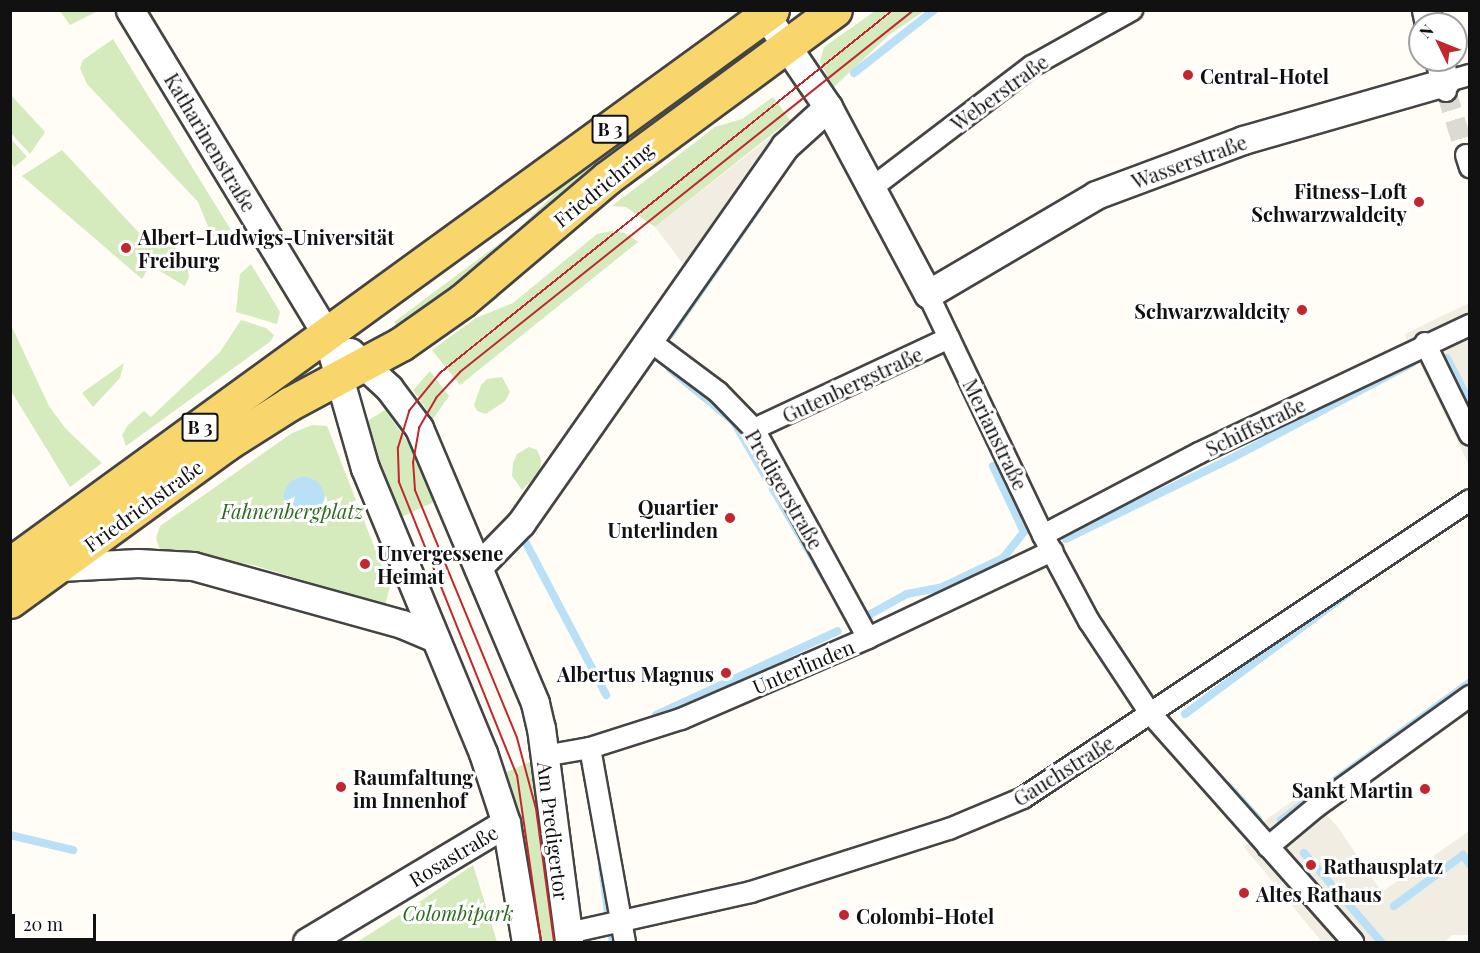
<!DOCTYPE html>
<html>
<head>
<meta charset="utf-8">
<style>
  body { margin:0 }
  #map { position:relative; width:1480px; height:953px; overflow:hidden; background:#fffdf5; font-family:"Playfair Display",serif }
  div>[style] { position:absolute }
  .green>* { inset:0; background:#d5ebbd }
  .plaza>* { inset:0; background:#f1ede2 }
  .water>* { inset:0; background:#b9e0f7 }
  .round { border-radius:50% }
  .stream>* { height:8px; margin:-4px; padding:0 4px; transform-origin:4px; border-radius:4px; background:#b9e0f7 }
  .pedestrian-tunnel>* { height:20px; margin-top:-10px; transform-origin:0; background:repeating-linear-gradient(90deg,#dbdad3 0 20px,transparent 0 30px) }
  .roads { filter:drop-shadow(2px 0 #444) drop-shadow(-2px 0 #444) drop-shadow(0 2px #444) drop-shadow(0 -2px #444) }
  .pedestrian>* { height:20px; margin:-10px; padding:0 10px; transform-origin:10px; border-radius:10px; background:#fff }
  .minor>* { height:27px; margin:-13.5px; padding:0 13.5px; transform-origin:13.5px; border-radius:13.5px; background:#fff }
  .primary>* { height:33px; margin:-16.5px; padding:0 16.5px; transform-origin:16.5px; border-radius:16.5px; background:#f9d66b }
  .tram>* { height:1.5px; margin:-0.75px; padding:0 0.75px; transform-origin:0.75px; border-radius:0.75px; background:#c4262e }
  .dots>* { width:16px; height:16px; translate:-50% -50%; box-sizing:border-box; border:3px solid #fff; border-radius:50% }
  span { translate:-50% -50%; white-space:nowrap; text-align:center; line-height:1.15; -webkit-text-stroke:6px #fff; paint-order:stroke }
  .shield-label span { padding:2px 4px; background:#fff; border:2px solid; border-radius:4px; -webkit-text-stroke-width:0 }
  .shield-label { font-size:18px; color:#111; font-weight:700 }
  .poi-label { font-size:20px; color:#111; font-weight:700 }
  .left { translate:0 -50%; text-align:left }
  .right { translate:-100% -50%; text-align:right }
  .street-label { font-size:20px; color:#111 }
  .park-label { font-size:20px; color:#2f6b1f; font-style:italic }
  .frame { position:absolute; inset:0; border:12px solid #111; pointer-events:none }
  .north { position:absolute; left:1408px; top:12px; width:60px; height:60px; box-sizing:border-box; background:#fff; border:2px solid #a0a0a0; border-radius:50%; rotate:313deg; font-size:16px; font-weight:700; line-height:24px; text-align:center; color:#111 }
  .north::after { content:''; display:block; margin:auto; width:21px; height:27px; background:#c4262e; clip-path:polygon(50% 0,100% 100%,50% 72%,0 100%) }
  .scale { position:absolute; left:12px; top:914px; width:84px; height:27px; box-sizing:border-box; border:3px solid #111; border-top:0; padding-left:8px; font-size:18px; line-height:21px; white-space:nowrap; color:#111; -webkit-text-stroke:4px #fff; paint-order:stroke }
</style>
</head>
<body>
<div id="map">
  <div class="green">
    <i style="clip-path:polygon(60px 11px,95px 11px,96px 12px,70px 25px)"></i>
    <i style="clip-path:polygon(875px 11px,924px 11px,889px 35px,833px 88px,820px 61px,824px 47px)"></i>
    <i style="clip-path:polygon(113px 39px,239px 243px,234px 247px,222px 246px,213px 239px,198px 202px,87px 84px,80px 68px,83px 60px)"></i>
    <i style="clip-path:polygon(729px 60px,735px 69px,400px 330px,394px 322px,516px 231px,575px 174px)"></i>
    <i style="clip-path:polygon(11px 95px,45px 132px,30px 154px,11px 133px)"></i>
    <i style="clip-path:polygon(773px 97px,790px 120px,655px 227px,626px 207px,612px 206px,715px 127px,742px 119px)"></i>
    <i style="clip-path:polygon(11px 139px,27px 157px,14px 167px,11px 163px)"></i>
    <i style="clip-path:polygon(62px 150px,142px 236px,174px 247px,186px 260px,189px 277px,185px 286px,150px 265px,142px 279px,22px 176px)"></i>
    <i style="clip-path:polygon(612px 231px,625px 233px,638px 242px,460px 385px,432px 350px,476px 318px,513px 303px,597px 234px)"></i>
    <i style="clip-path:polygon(251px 264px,280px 312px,277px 324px,236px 312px,240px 274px)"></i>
    <i style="clip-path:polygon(241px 320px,266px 328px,274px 335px,271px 341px,126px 446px,122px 435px,128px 425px,144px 411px,151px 417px,220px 352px)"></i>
    <i style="clip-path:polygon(11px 325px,49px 406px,66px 429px,102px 463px,70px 487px,11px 391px)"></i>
    <i style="clip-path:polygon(124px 363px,120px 378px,93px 407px,82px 393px)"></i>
    <i style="clip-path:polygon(430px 371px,449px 396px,433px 419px,413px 390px)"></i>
    <i style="clip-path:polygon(502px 377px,510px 392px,505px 401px,486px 414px,477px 411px,474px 405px,481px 385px,487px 379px)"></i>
    <i style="clip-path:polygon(385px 410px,414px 451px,436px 501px,393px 521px,366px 422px)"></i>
    <i style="clip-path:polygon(312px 425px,327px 426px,390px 587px,385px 605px,253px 565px,160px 550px,156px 538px,160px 526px,292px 433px)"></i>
    <i style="clip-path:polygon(529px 447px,537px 450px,541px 459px,540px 472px,522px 490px,512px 476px,513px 463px,517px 454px)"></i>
    <i style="clip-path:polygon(534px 760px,560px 942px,535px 942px,500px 775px)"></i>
    <i style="clip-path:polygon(473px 865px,497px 942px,357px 942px,412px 907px)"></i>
  </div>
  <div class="plaza">
    <i style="clip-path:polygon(805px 110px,823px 134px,794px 148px,699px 285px,655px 227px)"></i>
    <i style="clip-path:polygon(1469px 303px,1469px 465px,1421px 366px,1409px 352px,1405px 334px)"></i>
    <i style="clip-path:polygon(1305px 792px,1337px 826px,1382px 892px,1469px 831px,1469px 935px,1452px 935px,1445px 942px,1322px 942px,1244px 847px,1258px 837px,1260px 824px)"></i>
  </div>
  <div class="water">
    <i class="round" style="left:284px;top:477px;width:40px;height:40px"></i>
  </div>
  <div class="stream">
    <i style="left:854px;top:73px;width:102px;rotate:-38.2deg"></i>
    <i style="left:670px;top:335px;width:158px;rotate:-55.3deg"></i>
    <i style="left:1447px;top:358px;width:51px;rotate:62.9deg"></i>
    <i style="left:670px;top:369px;width:83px;rotate:39.6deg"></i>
    <i style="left:734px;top:422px;width:183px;rotate:59.8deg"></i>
    <i style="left:1066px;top:539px;width:185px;rotate:-26deg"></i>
    <i style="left:1232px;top:458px;width:204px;rotate:-27.8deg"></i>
    <i style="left:526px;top:543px;width:172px;rotate:62.2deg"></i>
    <i style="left:867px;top:616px;width:46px;rotate:-28.8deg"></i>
    <i style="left:907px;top:594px;width:36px;rotate:-11deg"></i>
    <i style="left:942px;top:587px;width:68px;rotate:-25.4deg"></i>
    <i style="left:1003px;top:558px;width:33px;rotate:-51deg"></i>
    <i style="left:1024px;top:532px;width:73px;rotate:-115.2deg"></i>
    <i style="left:1185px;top:714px;width:205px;rotate:-36.5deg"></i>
    <i style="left:656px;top:715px;width:200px;rotate:-24.8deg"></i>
    <i style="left:1228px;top:786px;width:45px;rotate:47.7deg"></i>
    <i style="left:1281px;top:820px;width:234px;rotate:-36.1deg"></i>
    <i style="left:10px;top:835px;width:65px;rotate:13.4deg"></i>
    <i style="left:1304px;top:853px;width:118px;rotate:49.1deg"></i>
    <i style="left:602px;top:868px;width:44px;rotate:82.2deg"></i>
    <i style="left:1394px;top:906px;width:86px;rotate:-36.5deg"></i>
    <i style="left:1463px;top:855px;width:12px;rotate:55deg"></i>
    <i style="left:612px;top:937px;width:5px;rotate:79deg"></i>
  </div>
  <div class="pedestrian-tunnel">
    <i style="left:1446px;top:91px;width:67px;rotate:72.6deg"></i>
  </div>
  <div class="roads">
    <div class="pedestrian">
      <i style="left:1446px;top:91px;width:9px;rotate:-96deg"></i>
      <i style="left:1445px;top:82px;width:26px;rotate:-16deg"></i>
      <i style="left:1466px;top:155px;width:13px;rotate:72deg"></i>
      <i style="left:873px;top:187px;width:200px;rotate:-37.3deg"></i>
      <i style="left:1032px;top:66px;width:115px;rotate:-29.2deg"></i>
      <i style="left:928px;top:294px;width:267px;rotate:64.5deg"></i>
      <i style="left:1043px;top:535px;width:98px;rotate:61.9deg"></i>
      <i style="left:1089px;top:621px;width:110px;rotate:56.5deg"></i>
      <i style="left:1150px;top:713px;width:306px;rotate:48.4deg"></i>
      <i style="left:647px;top:339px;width:89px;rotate:36.7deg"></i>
      <i style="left:718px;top:392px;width:52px;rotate:45.8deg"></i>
      <i style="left:754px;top:429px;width:238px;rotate:61.4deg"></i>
      <i style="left:1425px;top:343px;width:102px;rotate:63.9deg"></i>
      <i style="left:754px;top:429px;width:215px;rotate:-25deg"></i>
      <i style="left:1043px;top:535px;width:176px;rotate:-27.7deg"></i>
      <i style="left:1199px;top:453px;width:300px;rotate:-25.3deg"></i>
      <i style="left:590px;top:748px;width:197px;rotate:79.8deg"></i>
      <i style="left:544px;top:756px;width:47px;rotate:-9.9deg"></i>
      <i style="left:590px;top:748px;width:96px;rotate:-17.7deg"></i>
      <i style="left:681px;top:719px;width:204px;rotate:-23.4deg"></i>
      <i style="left:868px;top:638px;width:204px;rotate:-25.3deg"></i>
      <i style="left:1268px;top:847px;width:62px;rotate:-39.8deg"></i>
      <i style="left:1316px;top:807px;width:190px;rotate:-35.8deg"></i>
      <i style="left:568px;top:933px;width:188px;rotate:-12.6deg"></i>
      <i style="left:751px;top:892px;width:208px;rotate:-17.7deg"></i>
      <i style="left:949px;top:829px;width:80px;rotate:-22.7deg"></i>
      <i style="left:1023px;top:798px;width:537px;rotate:-33.69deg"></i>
    </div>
    <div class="minor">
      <i style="left:130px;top:10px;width:380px;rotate:58.8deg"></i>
      <i style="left:327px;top:335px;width:138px;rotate:74.1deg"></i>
      <i style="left:365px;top:468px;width:308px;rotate:67.5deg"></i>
      <i style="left:483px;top:753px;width:74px;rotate:71.8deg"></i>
      <i style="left:506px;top:823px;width:121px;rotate:80.5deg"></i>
      <i style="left:762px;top:10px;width:117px;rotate:55.8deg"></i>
      <i style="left:828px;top:107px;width:212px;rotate:61.9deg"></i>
      <i style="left:928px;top:294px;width:195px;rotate:-30.5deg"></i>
      <i style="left:1096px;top:195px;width:157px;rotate:-20.5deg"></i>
      <i style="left:1243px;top:140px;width:210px;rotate:-16deg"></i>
      <i style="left:1445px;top:82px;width:23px;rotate:-105deg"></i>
      <i style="left:1426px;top:10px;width:14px;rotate:78deg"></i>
      <i style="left:350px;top:352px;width:53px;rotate:42.7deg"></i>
      <i style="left:389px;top:388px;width:50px;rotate:53.1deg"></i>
      <i style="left:419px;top:428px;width:298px;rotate:67.1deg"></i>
      <i style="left:535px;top:703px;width:26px;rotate:77deg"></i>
      <i style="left:541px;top:728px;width:216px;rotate:82.5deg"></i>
      <i style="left:59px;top:567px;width:79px;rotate:-2.9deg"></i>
      <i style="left:138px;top:563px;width:55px;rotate:3.1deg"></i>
      <i style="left:193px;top:566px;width:217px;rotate:15.5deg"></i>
      <i style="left:402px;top:624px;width:36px;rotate:23deg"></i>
      <i style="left:478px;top:567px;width:62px;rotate:-45.7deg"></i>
      <i style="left:521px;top:523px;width:460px;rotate:-55deg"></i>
      <i style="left:785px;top:146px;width:58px;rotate:-42.2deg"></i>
      <i style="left:307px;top:942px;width:232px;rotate:-30.9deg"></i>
    </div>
    <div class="primary">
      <i style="left:10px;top:564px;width:942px;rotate:-36.02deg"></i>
      <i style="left:10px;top:601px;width:267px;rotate:-36deg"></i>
      <i style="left:226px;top:444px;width:75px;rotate:-32.4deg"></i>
      <i style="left:289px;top:404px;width:127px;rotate:-28.2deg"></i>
      <i style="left:401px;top:344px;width:75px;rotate:-35.2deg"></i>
      <i style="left:462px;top:301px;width:190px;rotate:-40.3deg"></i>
      <i style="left:607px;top:178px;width:283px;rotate:-36.4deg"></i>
    </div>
  </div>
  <div class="tram">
    <i style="left:541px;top:942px;width:168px;rotate:-98.2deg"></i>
    <i style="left:517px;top:776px;width:317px;rotate:-111.9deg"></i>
    <i style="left:399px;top:482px;width:34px;rotate:-92deg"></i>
    <i style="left:398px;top:448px;width:39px;rotate:-73deg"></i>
    <i style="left:409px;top:411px;width:49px;rotate:-50.8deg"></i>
    <i style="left:440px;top:373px;width:580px;rotate:-38.71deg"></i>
    <i style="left:554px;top:942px;width:134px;rotate:-97.7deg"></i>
    <i style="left:536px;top:809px;width:73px;rotate:-105deg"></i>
    <i style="left:517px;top:738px;width:268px;rotate:-112.4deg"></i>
    <i style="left:415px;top:490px;width:27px;rotate:-94deg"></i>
    <i style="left:413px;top:463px;width:36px;rotate:-80deg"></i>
    <i style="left:419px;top:428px;width:34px;rotate:-60deg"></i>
    <i style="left:436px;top:398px;width:35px;rotate:-47deg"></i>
    <i style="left:460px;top:372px;width:581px;rotate:-38.57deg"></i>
  </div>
  <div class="dots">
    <i style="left:1188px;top:75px;background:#c4262e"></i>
    <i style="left:1419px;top:202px;background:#c4262e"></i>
    <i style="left:126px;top:248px;background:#c4262e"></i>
    <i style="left:1302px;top:310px;background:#c4262e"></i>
    <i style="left:730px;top:518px;background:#c4262e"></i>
    <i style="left:365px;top:564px;background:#c4262e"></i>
    <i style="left:726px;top:673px;background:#c4262e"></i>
    <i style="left:341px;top:787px;background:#c4262e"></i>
    <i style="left:1425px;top:789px;background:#c4262e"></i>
    <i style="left:1311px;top:865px;background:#c4262e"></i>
    <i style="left:1244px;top:893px;background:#c4262e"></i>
    <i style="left:844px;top:915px;background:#c4262e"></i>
  </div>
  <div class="shield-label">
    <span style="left:610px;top:129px">B 3</span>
    <span style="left:200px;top:427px">B 3</span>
  </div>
  <div class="poi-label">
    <span class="left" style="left:1200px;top:75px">Central-Hotel</span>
    <span class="right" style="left:1407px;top:202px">Fitness-Loft<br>Schwarzwaldcity</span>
    <span class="left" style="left:138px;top:248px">Albert-Ludwigs-Universität<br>Freiburg</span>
    <span class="right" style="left:1290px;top:310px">Schwarzwaldcity</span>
    <span class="right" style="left:718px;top:518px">Quartier<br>Unterlinden</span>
    <span class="left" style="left:377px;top:564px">Unvergessene<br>Heimat</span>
    <span class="right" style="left:714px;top:673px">Albertus Magnus</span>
    <span class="left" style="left:353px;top:788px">Raumfaltung<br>im Innenhof</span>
    <span class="right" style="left:1413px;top:789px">Sankt Martin</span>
    <span class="left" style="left:1323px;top:865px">Rathausplatz</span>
    <span class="left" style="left:1256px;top:893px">Altes Rathaus</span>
    <span class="left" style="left:856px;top:915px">Colombi-Hotel</span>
  </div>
  <div class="street-label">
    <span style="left:999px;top:92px;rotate:-36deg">Weberstraße</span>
    <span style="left:211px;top:142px;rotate:59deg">Katharinenstraße</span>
    <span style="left:1189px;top:161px;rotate:-20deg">Wasserstraße</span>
    <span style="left:603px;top:184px;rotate:-39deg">Friedrichring</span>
    <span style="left:852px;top:384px;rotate:-25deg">Gutenbergstraße</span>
    <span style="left:1255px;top:426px;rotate:-26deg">Schiffstraße</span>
    <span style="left:996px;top:434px;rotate:64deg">Merianstraße</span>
    <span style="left:785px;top:489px;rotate:60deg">Predigerstraße</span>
    <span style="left:143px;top:505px;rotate:-36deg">Friedrichstraße</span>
    <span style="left:803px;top:666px;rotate:-23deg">Unterlinden</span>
    <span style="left:1063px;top:770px;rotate:-32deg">Gauchstraße</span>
    <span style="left:554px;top:831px;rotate:83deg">Am Predigertor</span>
    <span style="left:453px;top:855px;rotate:-31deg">Rosastraße</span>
  </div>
  <div class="park-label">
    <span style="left:292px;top:510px">Fahnenbergplatz</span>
    <span style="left:458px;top:912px">Colombipark</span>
  </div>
  <div class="frame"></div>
  <div class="north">N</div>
  <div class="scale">20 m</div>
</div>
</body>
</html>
